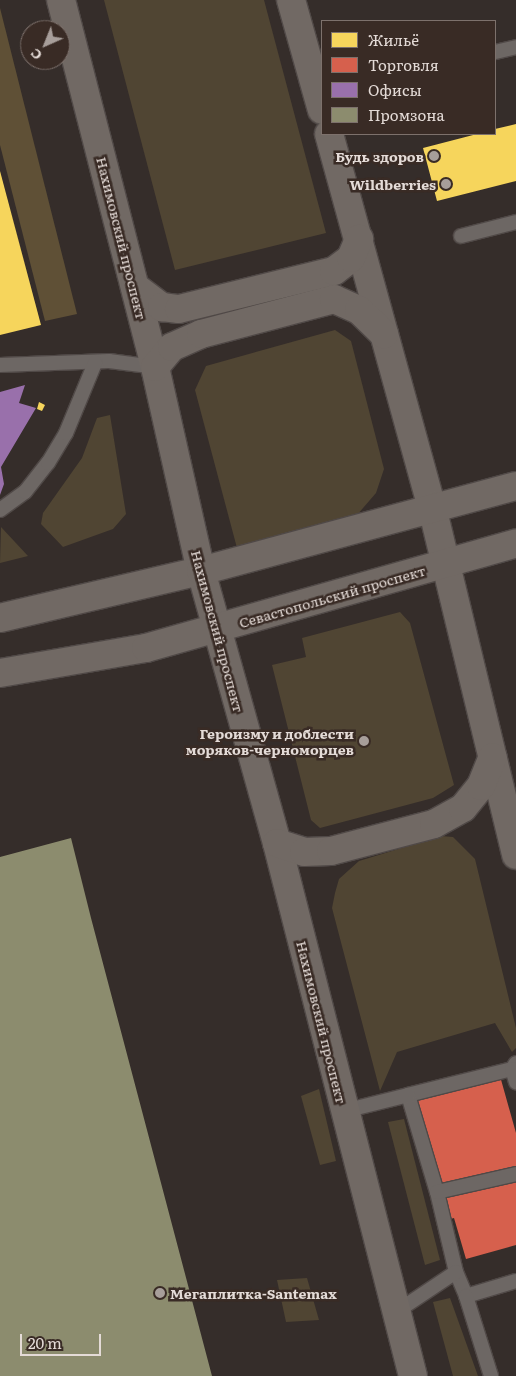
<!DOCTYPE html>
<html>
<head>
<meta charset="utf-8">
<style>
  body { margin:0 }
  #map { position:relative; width:516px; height:1376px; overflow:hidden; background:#352d2a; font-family:Literata,serif }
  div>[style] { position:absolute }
  .green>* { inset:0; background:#504533 }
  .forest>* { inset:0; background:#5f5036 }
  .homes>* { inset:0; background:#f6d55c }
  .shops>* { inset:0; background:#d6604d }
  .offices>* { inset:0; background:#9970ab }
  .industry>* { inset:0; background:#8c8c6e }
  .roads { filter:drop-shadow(1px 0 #504947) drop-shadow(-1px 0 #504947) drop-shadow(0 1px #504947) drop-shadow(0 -1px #504947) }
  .lane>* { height:14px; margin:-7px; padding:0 7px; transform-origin:7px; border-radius:7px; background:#6d6764 }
  .secondary>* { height:28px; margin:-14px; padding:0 14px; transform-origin:14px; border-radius:14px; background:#716964 }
  .dots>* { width:14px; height:14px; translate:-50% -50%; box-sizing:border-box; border:2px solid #392b25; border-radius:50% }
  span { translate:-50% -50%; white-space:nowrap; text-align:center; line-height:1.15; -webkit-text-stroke:5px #392b25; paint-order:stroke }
  .poi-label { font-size:14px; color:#e4dbd7; font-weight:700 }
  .right { translate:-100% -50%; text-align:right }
  .left { translate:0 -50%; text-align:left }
  .street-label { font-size:14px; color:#e4dbd7 }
  .legend { position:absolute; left:321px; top:20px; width:175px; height:115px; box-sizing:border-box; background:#392b25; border:1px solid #7d716c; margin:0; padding:6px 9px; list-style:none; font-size:15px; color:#e4dbd7 }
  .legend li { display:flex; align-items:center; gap:10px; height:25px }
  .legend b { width:25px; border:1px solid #7d716c }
  .north { position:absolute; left:20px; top:20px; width:50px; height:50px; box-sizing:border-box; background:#392b25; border:1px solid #7d716c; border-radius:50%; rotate:224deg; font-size:14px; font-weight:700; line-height:20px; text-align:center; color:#e4dbd7 }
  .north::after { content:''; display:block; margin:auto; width:18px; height:22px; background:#a79e9a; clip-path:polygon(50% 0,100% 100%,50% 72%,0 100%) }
  .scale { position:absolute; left:20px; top:1334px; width:81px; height:22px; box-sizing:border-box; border:2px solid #e4dbd7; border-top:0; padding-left:6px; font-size:15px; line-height:18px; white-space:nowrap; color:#e4dbd7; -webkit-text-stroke:4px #392b25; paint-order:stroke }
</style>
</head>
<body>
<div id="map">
  <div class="green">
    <i style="clip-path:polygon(104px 0,264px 0,326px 233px,175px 270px)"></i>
    <i style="clip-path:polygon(335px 330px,351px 341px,384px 469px,376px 493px,357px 515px,237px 548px,195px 390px,206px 366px)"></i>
    <i style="clip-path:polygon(110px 415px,126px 514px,113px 529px,63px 547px,41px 524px,43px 513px,82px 458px,97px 418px)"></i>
    <i style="clip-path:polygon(1px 527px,28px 556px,0 563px)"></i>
    <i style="clip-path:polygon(400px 612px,410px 623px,454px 785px,433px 798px,320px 828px,311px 820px,272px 665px,306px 657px,302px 638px)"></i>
    <i style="clip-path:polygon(441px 836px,453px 837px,475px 859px,516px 1028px,516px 1048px,512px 1052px,495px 1023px,397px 1052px,380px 1091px,332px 908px,335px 893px,339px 879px,359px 861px)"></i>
    <i style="clip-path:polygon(319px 1089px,336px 1161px,320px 1165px,301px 1096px)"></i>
    <i style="clip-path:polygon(404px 1119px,440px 1260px,425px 1265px,388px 1122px)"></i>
    <i style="clip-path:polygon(307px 1278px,319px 1320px,286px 1322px,277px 1280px)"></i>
    <i style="clip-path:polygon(450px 1298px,478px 1376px,453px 1376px,433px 1302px)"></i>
  </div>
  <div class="forest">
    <i style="clip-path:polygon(0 8px,77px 314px,45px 321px,0 145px)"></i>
  </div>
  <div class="homes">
    <i style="clip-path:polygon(516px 124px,516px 181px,437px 201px,423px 148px,477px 134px,495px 134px,495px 129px)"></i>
    <i style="clip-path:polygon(0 171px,41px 325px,0 335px)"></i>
    <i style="clip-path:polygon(39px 402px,45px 405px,42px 411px,37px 409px)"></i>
  </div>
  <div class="shops">
    <i style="clip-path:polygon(500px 1076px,516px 1133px,516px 1245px,466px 1259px,454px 1218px,446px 1220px,412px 1100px)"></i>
  </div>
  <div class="offices">
    <i style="clip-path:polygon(25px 385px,19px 403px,36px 408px,1px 467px,4px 484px,0 495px,0 392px)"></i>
  </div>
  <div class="industry">
    <i style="clip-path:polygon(71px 838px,91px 918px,212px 1376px,0 1376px,0 857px)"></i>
  </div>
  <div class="roads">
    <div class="lane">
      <i style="left:495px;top:52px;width:22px;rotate:-13deg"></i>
      <i style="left:461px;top:236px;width:57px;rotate:-14.3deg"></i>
      <i style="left:0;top:365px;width:109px;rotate:-2.1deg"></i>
      <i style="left:109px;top:361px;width:46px;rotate:7.4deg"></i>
      <i style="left:0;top:510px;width:31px;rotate:-36deg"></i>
      <i style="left:25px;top:492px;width:37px;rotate:-52deg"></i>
      <i style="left:48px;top:463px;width:35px;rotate:-59deg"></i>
      <i style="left:66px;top:433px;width:76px;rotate:-67.5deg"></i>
      <i style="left:516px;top:1063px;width:7px;rotate:124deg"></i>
      <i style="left:512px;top:1069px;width:107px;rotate:166deg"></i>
      <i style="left:408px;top:1095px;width:101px;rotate:73.4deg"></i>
      <i style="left:437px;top:1192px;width:82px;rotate:76.6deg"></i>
      <i style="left:456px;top:1272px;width:26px;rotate:67deg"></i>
      <i style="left:466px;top:1296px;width:52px;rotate:-16.7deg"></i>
      <i style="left:512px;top:1069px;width:14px;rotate:73deg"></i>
      <i style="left:344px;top:1111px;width:66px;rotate:-14deg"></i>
      <i style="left:437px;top:1192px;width:81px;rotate:-12.8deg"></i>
      <i style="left:466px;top:1296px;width:84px;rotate:72.6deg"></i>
      <i style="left:396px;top:1312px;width:72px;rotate:-33.7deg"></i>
    </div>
    <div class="secondary">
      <i style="left:61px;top:0;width:379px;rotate:75.6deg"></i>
      <i style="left:155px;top:367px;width:209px;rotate:77.3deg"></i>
      <i style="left:201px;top:571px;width:282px;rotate:74.4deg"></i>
      <i style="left:277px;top:843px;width:550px;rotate:75.69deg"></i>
      <i style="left:291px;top:0;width:114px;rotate:74.3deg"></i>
      <i style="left:329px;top:134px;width:387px;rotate:74.6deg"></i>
      <i style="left:432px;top:507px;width:358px;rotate:76.4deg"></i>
      <i style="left:135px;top:287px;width:34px;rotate:37deg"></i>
      <i style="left:162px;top:307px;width:17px;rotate:7deg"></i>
      <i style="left:179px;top:309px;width:160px;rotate:-13.8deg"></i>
      <i style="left:334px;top:271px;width:21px;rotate:-37deg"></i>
      <i style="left:351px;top:258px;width:21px;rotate:-67deg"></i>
      <i style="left:155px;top:367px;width:26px;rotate:-50deg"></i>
      <i style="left:172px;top:347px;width:32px;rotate:-24deg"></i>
      <i style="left:201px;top:334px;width:138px;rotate:-14.7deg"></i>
      <i style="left:334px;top:299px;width:27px;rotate:24deg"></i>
      <i style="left:359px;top:310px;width:35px;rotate:44deg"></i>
      <i style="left:0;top:618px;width:206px;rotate:-13.2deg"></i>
      <i style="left:201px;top:571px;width:326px;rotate:-15.1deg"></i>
      <i style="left:0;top:673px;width:148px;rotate:-9.7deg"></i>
      <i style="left:146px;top:648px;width:385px;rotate:-15.8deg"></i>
      <i style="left:277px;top:843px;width:28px;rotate:18deg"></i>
      <i style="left:304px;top:852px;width:27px;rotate:-2deg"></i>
      <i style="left:331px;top:851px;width:106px;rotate:-14.7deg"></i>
      <i style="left:434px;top:824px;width:33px;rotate:-29deg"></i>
      <i style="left:463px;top:808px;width:28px;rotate:-51deg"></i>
      <i style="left:481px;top:786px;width:31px;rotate:-68deg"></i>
    </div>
  </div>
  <div class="dots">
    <i style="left:434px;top:156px;background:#a79e9a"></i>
    <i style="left:446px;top:184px;background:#a79e9a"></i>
    <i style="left:364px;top:741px;background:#a79e9a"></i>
    <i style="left:160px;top:1293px;background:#a79e9a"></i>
  </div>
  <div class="poi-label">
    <span class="right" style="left:424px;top:156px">Будь здоров</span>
    <span class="right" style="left:436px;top:184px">Wildberries</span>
    <span class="right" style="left:354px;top:741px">Героизму и доблести<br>моряков-черноморцев</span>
    <span class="left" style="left:170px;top:1293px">Мегаплитка-Santemax</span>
  </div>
  <div class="street-label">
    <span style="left:122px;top:238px;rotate:76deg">Нахимовский проспект</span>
    <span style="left:332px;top:596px;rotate:-16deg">Севастопольский проспект</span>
    <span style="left:218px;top:631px;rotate:75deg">Нахимовский проспект</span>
    <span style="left:322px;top:1022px;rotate:76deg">Нахимовский проспект</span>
  </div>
  <ul class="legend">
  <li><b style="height:14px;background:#f6d55c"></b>Жильё</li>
  <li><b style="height:14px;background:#d6604d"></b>Торговля</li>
  <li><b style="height:14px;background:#9970ab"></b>Офисы</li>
  <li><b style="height:14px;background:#8c8c6e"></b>Промзона</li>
  </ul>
  <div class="north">С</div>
  <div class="scale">20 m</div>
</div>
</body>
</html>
